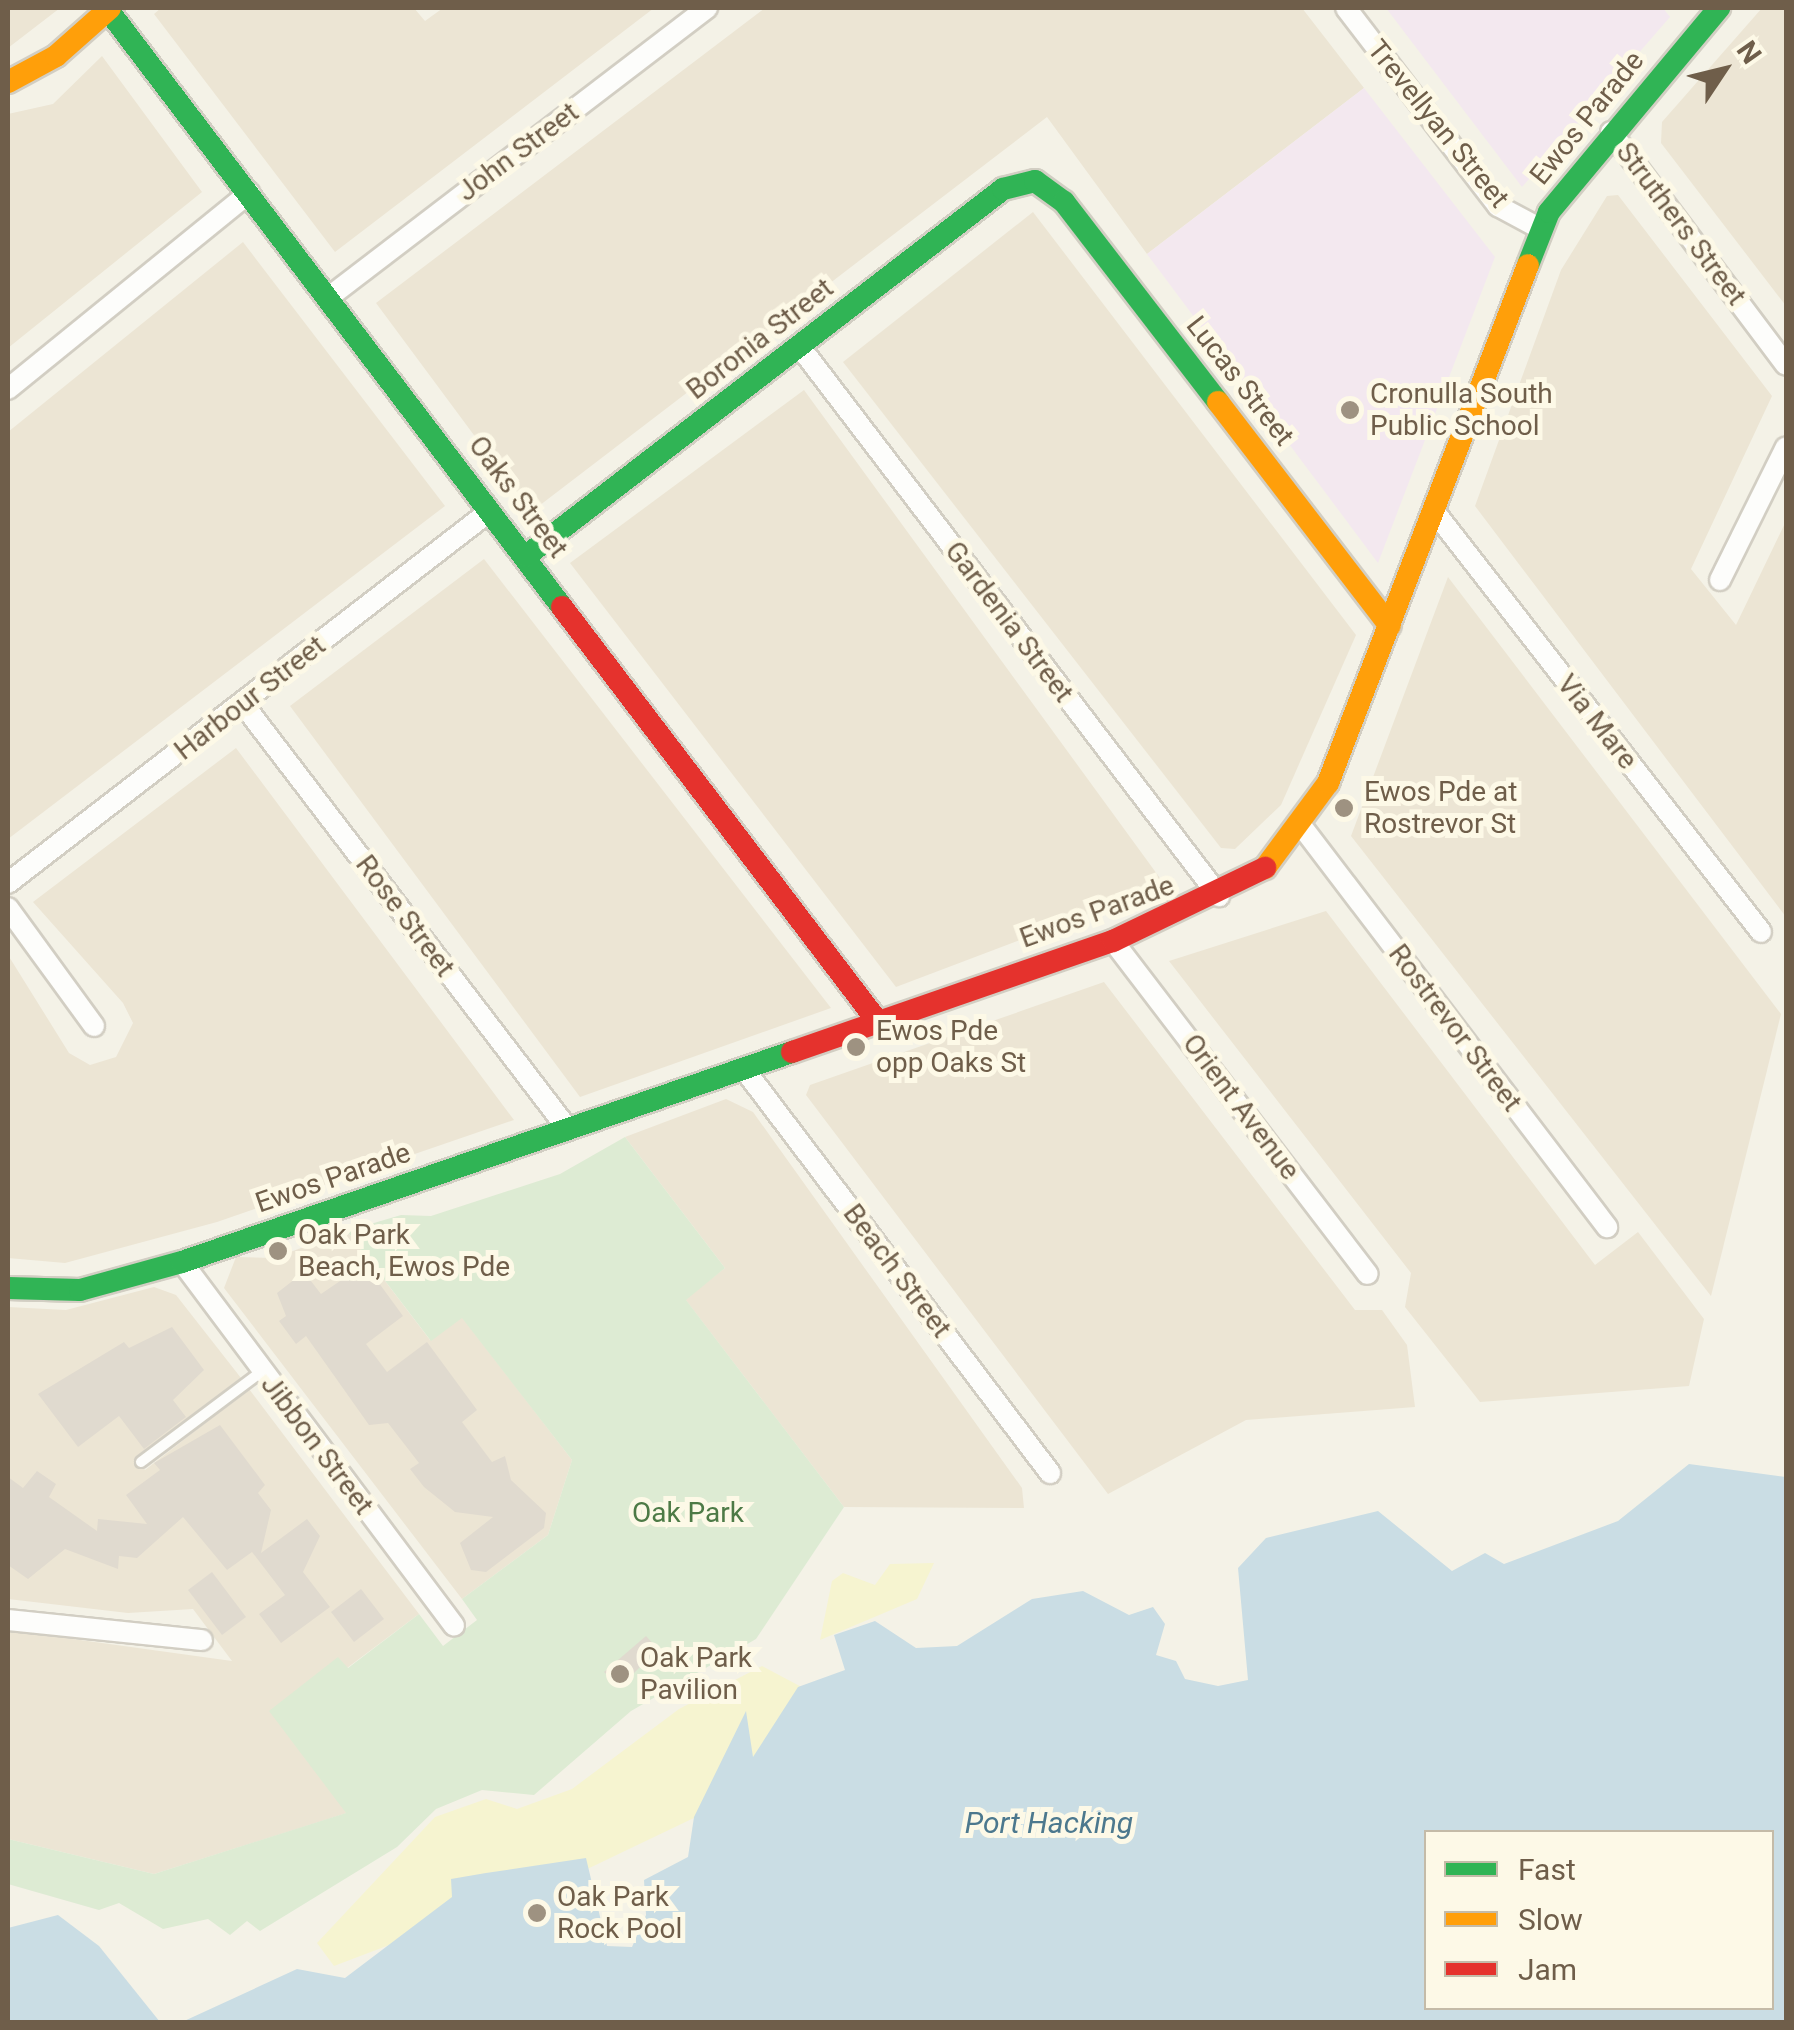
<!DOCTYPE html>
<html>
<head>
<meta charset="utf-8">
<style>
  body { margin:0 }
  #map { position:relative; width:1794px; height:2030px; overflow:hidden; background:#f4f2e7; font-family:Roboto,sans-serif }
  div>[style] { position:absolute }
  .residential>* { inset:0; background:#ece5d4 }
  .education>* { inset:0; background:#f3e8ef }
  .green>* { inset:0; background:#ddebd3 }
  .sand>* { inset:0; background:#f6f4d0 }
  .water>* { inset:0; background:#cadde4 }
  .building>* { inset:0; background:#e0dacf }
  .roads { filter:drop-shadow(2px 0 #d2cec3) drop-shadow(-2px 0 #d2cec3) drop-shadow(0 2px #d2cec3) drop-shadow(0 -2px #d2cec3) }
  .lane>* { height:10px; margin:-5px; padding:0 5px; transform-origin:5px; border-radius:5px; background:#fdfdfb }
  .street>* { height:20px; margin:-10px; padding:0 10px; transform-origin:10px; border-radius:10px; background:#fdfdfb }
  .fast>* { height:22px; margin:-11px; padding:0 11px; transform-origin:11px; border-radius:11px; background:#30b455 }
  .slow>* { height:22px; margin:-11px; padding:0 11px; transform-origin:11px; border-radius:11px; background:#ff9f0a }
  .jam>* { height:22px; margin:-11px; padding:0 11px; transform-origin:11px; border-radius:11px; background:#e5322d }
  .dots>* { width:28px; height:28px; translate:-50% -50%; box-sizing:border-box; border:5px solid #fdf9e7; border-radius:50% }
  span { translate:-50% -50%; white-space:nowrap; text-align:center; line-height:1.15; -webkit-text-stroke:10px #fdf9e7; paint-order:stroke }
  .street-label { font-size:28px; color:#6f5e4a }
  .poi-label { font-size:28px; color:#6f5e4a }
  .left { translate:0 -50%; text-align:left }
  .park-label { font-size:28px; color:#4d7a46 }
  .water-label { font-size:30px; color:#4c788e; font-style:italic }
  .frame { position:absolute; inset:0; border:10px solid #6f5e4a; pointer-events:none }
  .legend { position:absolute; left:1424px; top:1830px; width:350px; height:180px; box-sizing:border-box; background:#fdf9e7; border:2px solid #c4bba8; margin:0; padding:12px 18px; list-style:none; font-size:30px; color:#6f5e4a }
  .legend li { display:flex; align-items:center; gap:20px; height:50px }
  .legend b { width:50px; border:2px solid #c4bba8 }
  .north { position:absolute; left:1674px; top:20px; width:100px; height:100px; -webkit-text-stroke:8px #fdf9e7; paint-order:stroke; rotate:55deg; font-size:28px; font-weight:700; line-height:40px; text-align:center; color:#6f5e4a }
  .north::after { content:''; display:block; margin:auto; width:35px; height:45px; background:#6f5e4a; clip-path:polygon(50% 0,100% 100%,50% 72%,0 100%) }
</style>
</head>
<body>
<div id="map">
  <div class="residential">
    <i style="clip-path:polygon(8px 8px,60px 8px,8px 48px)"></i>
    <i style="clip-path:polygon(161px 8px,414px 8px,425px 21px,443px 8px,654px 8px,335px 252px,154px 14px)"></i>
    <i style="clip-path:polygon(765px 8px,1302px 8px,1364px 88px,1147px 254px,1047px 117px,531px 512px,376px 303px)"></i>
    <i style="clip-path:polygon(1762px 8px,1786px 8px,1786px 306px,1661px 143px,1662px 122px)"></i>
    <i style="clip-path:polygon(102px 56px,202px 192px,8px 348px,8px 114px,53px 104px)"></i>
    <i style="clip-path:polygon(1618px 195px,1772px 396px,1691px 569px,1736px 625px,1786px 521px,1786px 917px,1475px 506px,1561px 270px,1607px 196px)"></i>
    <i style="clip-path:polygon(1033px 212px,1356px 635px,1281px 805px,1235px 849px,1221px 848px,843px 362px)"></i>
    <i style="clip-path:polygon(243px 242px,445px 506px,8px 839px,8px 432px)"></i>
    <i style="clip-path:polygon(804px 390px,1165px 885px,896px 987px,570px 563px)"></i>
    <i style="clip-path:polygon(484px 559px,831px 1008px,580px 1097px,290px 706px)"></i>
    <i style="clip-path:polygon(1448px 577px,1781px 1014px,1711px 1296px,1351px 836px)"></i>
    <i style="clip-path:polygon(236px 748px,514px 1120px,217px 1222px,65px 1263px,8px 1258px,8px 955px,69px 1053px,90px 1065px,116px 1057px,133px 1023px,123px 1003px,33px 902px)"></i>
    <i style="clip-path:polygon(1326px 911px,1595px 1265px,1638px 1232px,1704px 1319px,1689px 1386px,1480px 1402px,1405px 1307px,1411px 1273px,1169px 961px)"></i>
    <i style="clip-path:polygon(1104px 982px,1355px 1310px,1382px 1310px,1407px 1345px,1415px 1407px,1246px 1420px,1108px 1494px,806px 1095px,810px 1085px)"></i>
    <i style="clip-path:polygon(726px 1099px,753px 1112px,1022px 1488px,1024px 1508px,844px 1507px,685px 1299px,725px 1268px,625px 1137px)"></i>
    <i style="clip-path:polygon(347px 1231px,430px 1340px,462px 1317px,572px 1460px,548px 1535px,462px 1599px,224px 1288px,236px 1257px,274px 1258px)"></i>
    <i style="clip-path:polygon(154px 1287px,176px 1295px,241px 1378px,137px 1458px,145px 1470px,249px 1389px,419px 1614px,347px 1668px,338px 1658px,347px 1813px,154px 1874px,8px 1839px,8px 1630px,232px 1661px,193px 1609px,128px 1613px,8px 1599px,8px 1307px,66px 1310px)"></i>
  </div>
  <div class="education">
    <i style="clip-path:polygon(1386px 8px,1663px 8px,1670px 17px,1522px 187px)"></i>
    <i style="clip-path:polygon(1364px 88px,1495px 257px,1378px 563px,1147px 254px)"></i>
  </div>
  <div class="green">
    <i style="clip-path:polygon(625px 1137px,725px 1268px,686px 1300px,844px 1507px,756px 1639px,631px 1711px,534px 1795px,482px 1790px,436px 1809px,397px 1847px,260px 1931px,247px 1921px,230px 1935px,208px 1919px,163px 1929px,119px 1903px,99px 1910px,8px 1884px,8px 1839px,154px 1874px,346px 1813px,269px 1711px,338px 1657px,348px 1668px,419px 1614px,443px 1646px,477px 1620px,462px 1599px,548px 1535px,572px 1460px,462px 1318px,431px 1341px,347px 1231px,401px 1215px,431px 1216px,560px 1174px)"></i>
  </div>
  <div class="sand">
    <i style="clip-path:polygon(934px 1563px,917px 1599px,820px 1640px,832px 1581px,843px 1573px,875px 1585px,890px 1564px)"></i>
    <i style="clip-path:polygon(762px 1666px,811px 1692px,721px 1805px,581px 1872px,334px 1966px,317px 1943px,435px 1817px,486px 1799px,517px 1809px,572px 1789px,679px 1709px)"></i>
  </div>
  <div class="water">
    <i style="clip-path:polygon(evenodd,1689px 1464px,1786px 1477px,1786px 2022px,182px 2022px,297px 1969px,345px 1978px,452px 1897px,451px 1879px,486px 1873px,586px 1858px,607px 1946px,632px 1947px,646px 1915px,644px 1880px,688px 1857px,694px 1817px,746px 1711px,753px 1757px,798px 1687px,845px 1670px,834px 1635px,875px 1621px,916px 1648px,957px 1646px,1032px 1599px,1083px 1591px,1129px 1615px,1153px 1607px,1165px 1624px,1156px 1655px,1176px 1661px,1185px 1679px,1218px 1686px,1248px 1680px,1238px 1568px,1266px 1538px,1378px 1511px,1452px 1571px,1485px 1553px,1504px 1564px,1618px 1521px,1689px 1464px,1426px 1832px,1772px 1832px,1772px 2008px,1426px 2008px,1426px 1832px)"></i>
    <i style="clip-path:polygon(58px 1915px,99px 1946px,160px 2022px,8px 2022px,8px 1928px)"></i>
  </div>
  <div class="building">
    <i style="clip-path:polygon(365px 1264px,403px 1316px,366px 1344px,387px 1372px,427px 1342px,477px 1410px,462px 1422px,492px 1462px,505px 1456px,511px 1480px,546px 1513px,544px 1528px,486px 1572px,471px 1570px,460px 1543px,493px 1517px,455px 1512px,424px 1487px,410px 1469px,419px 1463px,388px 1423px,369px 1425px,306px 1336px,296px 1344px,279px 1321px,286px 1316px,277px 1293px,304px 1272px,321px 1294px)"></i>
    <i style="clip-path:polygon(172px 1327px,204px 1370px,173px 1400px,186px 1417px,144px 1449px,119px 1416px,78px 1447px,38px 1394px,124px 1342px,129px 1348px)"></i>
    <i style="clip-path:polygon(220px 1425px,265px 1485px,258px 1493px,271px 1510px,261px 1553px,307px 1519px,320px 1536px,303px 1572px,330px 1607px,281px 1643px,259px 1614px,285px 1595px,252px 1552px,227px 1570px,183px 1517px,137px 1558px,119px 1556px,118px 1569px,65px 1549px,28px 1579px,8px 1565px,8px 1477px,23px 1488px,37px 1471px,56px 1484px,49px 1497px,97px 1531px,98px 1519px,147px 1524px,126px 1495px,160px 1470px,154px 1463px)"></i>
    <i style="clip-path:polygon(212px 1572px,246px 1617px,222px 1635px,188px 1590px)"></i>
    <i style="clip-path:polygon(361px 1589px,384px 1619px,354px 1642px,331px 1612px)"></i>
    <i style="clip-path:polygon(646px 1636px,658px 1649px,620px 1687px,604px 1672px)"></i>
  </div>
  <div class="roads">
    <div class="lane">
      <i style="left:141px;top:1462px;width:150px;rotate:-36.9deg"></i>
    </div>
    <div class="street">
      <i style="left:1346px;top:8px;width:250px;rotate:52.5deg"></i>
      <i style="left:1498px;top:206px;width:49px;rotate:28.1deg"></i>
      <i style="left:1611px;top:132px;width:291px;rotate:53.1deg"></i>
      <i style="left:329px;top:297px;width:476px;rotate:-37.4deg"></i>
      <i style="left:800px;top:347px;width:691px;rotate:52.65deg"></i>
      <i style="left:8px;top:389px;width:311px;rotate:-39.1deg"></i>
      <i style="left:1434px;top:511px;width:533px;rotate:52.16deg"></i>
      <i style="left:1720px;top:580px;width:148px;rotate:-63.6deg"></i>
      <i style="left:243px;top:704px;width:534px;rotate:52.61deg"></i>
      <i style="left:1303px;top:828px;width:502px;rotate:52.7deg"></i>
      <i style="left:8px;top:883px;width:609px;rotate:-37.66deg"></i>
      <i style="left:8px;top:908px;width:146px;rotate:53.9deg"></i>
      <i style="left:1113px;top:941px;width:419px;rotate:52.6deg"></i>
      <i style="left:744px;top:1069px;width:507px;rotate:52.86deg"></i>
      <i style="left:182px;top:1262px;width:454px;rotate:53.2deg"></i>
      <i style="left:8px;top:1620px;width:195px;rotate:5.9deg"></i>
    </div>
    <div class="fast">
      <i style="left:108px;top:10px;width:750px;rotate:52.75deg"></i>
      <i style="left:1528px;top:265px;width:57px;rotate:-68.4deg"></i>
      <i style="left:1549px;top:212px;width:266px;rotate:-50.2deg"></i>
      <i style="left:526px;top:556px;width:602px;rotate:-37.57deg"></i>
      <i style="left:1003px;top:189px;width:33px;rotate:-14deg"></i>
      <i style="left:1035px;top:181px;width:36px;rotate:36deg"></i>
      <i style="left:1064px;top:202px;width:252px;rotate:52.4deg"></i>
      <i style="left:8px;top:1288px;width:72px;rotate:1.6deg"></i>
      <i style="left:80px;top:1290px;width:106px;rotate:-15.4deg"></i>
      <i style="left:182px;top:1262px;width:645px;rotate:-19deg"></i>
    </div>
    <div class="slow">
      <i style="left:8px;top:82px;width:55px;rotate:-28.4deg"></i>
      <i style="left:56px;top:56px;width:72px;rotate:-41.6deg"></i>
      <i style="left:1218px;top:402px;width:282px;rotate:52.5deg"></i>
      <i style="left:1265px;top:868px;width:106px;rotate:-53.5deg"></i>
      <i style="left:1328px;top:783px;width:555px;rotate:-68.89deg"></i>
    </div>
    <div class="jam">
      <i style="left:562px;top:607px;width:522px;rotate:52.71deg"></i>
      <i style="left:792px;top:1052px;width:340px;rotate:-19.1deg"></i>
      <i style="left:1113px;top:941px;width:169px;rotate:-25.7deg"></i>
    </div>
  </div>
  <div class="dots">
    <i style="left:1350px;top:410px;background:#9e9281"></i>
    <i style="left:1344px;top:808px;background:#9e9281"></i>
    <i style="left:856px;top:1047px;background:#9e9281"></i>
    <i style="left:278px;top:1251px;background:#9e9281"></i>
    <i style="left:620px;top:1674px;background:#9e9281"></i>
    <i style="left:537px;top:1913px;background:#9e9281"></i>
  </div>
  <div class="street-label">
    <span style="left:1587px;top:118px;rotate:-51deg">Ewos Parade</span>
    <span style="left:1438px;top:124px;rotate:51deg">Trevellyan Street</span>
    <span style="left:518px;top:152px;rotate:-37deg">John Street</span>
    <span style="left:1681px;top:224px;rotate:53deg">Struthers Street</span>
    <span style="left:760px;top:339px;rotate:-38deg">Boronia Street</span>
    <span style="left:1240px;top:381px;rotate:52deg">Lucas Street</span>
    <span style="left:518px;top:497px;rotate:53deg">Oaks Street</span>
    <span style="left:1009px;top:622px;rotate:53deg">Gardenia Street</span>
    <span style="left:250px;top:698px;rotate:-38deg">Harbour Street</span>
    <span style="left:1597px;top:722px;rotate:52deg">Via Mare</span>
    <span style="left:1097px;top:912px;rotate:-20deg">Ewos Parade</span>
    <span style="left:405px;top:916px;rotate:53deg">Rose Street</span>
    <span style="left:1455px;top:1028px;rotate:53deg">Rostrevor Street</span>
    <span style="left:1241px;top:1107px;rotate:53deg">Orient Avenue</span>
    <span style="left:333px;top:1178px;rotate:-19deg">Ewos Parade</span>
    <span style="left:897px;top:1271px;rotate:53deg">Beach Street</span>
    <span style="left:317px;top:1445px;rotate:53deg">Jibbon Street</span>
  </div>
  <div class="poi-label">
    <span class="left" style="left:1370px;top:410px">Cronulla South<br>Public School</span>
    <span class="left" style="left:1364px;top:808px">Ewos Pde at<br>Rostrevor St</span>
    <span class="left" style="left:876px;top:1047px">Ewos Pde<br>opp Oaks St</span>
    <span class="left" style="left:298px;top:1251px">Oak Park<br>Beach, Ewos Pde</span>
    <span class="left" style="left:640px;top:1674px">Oak Park<br>Pavilion</span>
    <span class="left" style="left:557px;top:1913px">Oak Park<br>Rock Pool</span>
  </div>
  <div class="park-label">
    <span style="left:688px;top:1513px">Oak Park</span>
  </div>
  <div class="water-label">
    <span style="left:1049px;top:1823px">Port Hacking</span>
  </div>
  <div class="frame"></div>
  <ul class="legend">
  <li><b style="height:12px;background:#30b455"></b>Fast</li>
  <li><b style="height:12px;background:#ff9f0a"></b>Slow</li>
  <li><b style="height:12px;background:#e5322d"></b>Jam</li>
  </ul>
  <div class="north">N</div>
</div>
</body>
</html>
